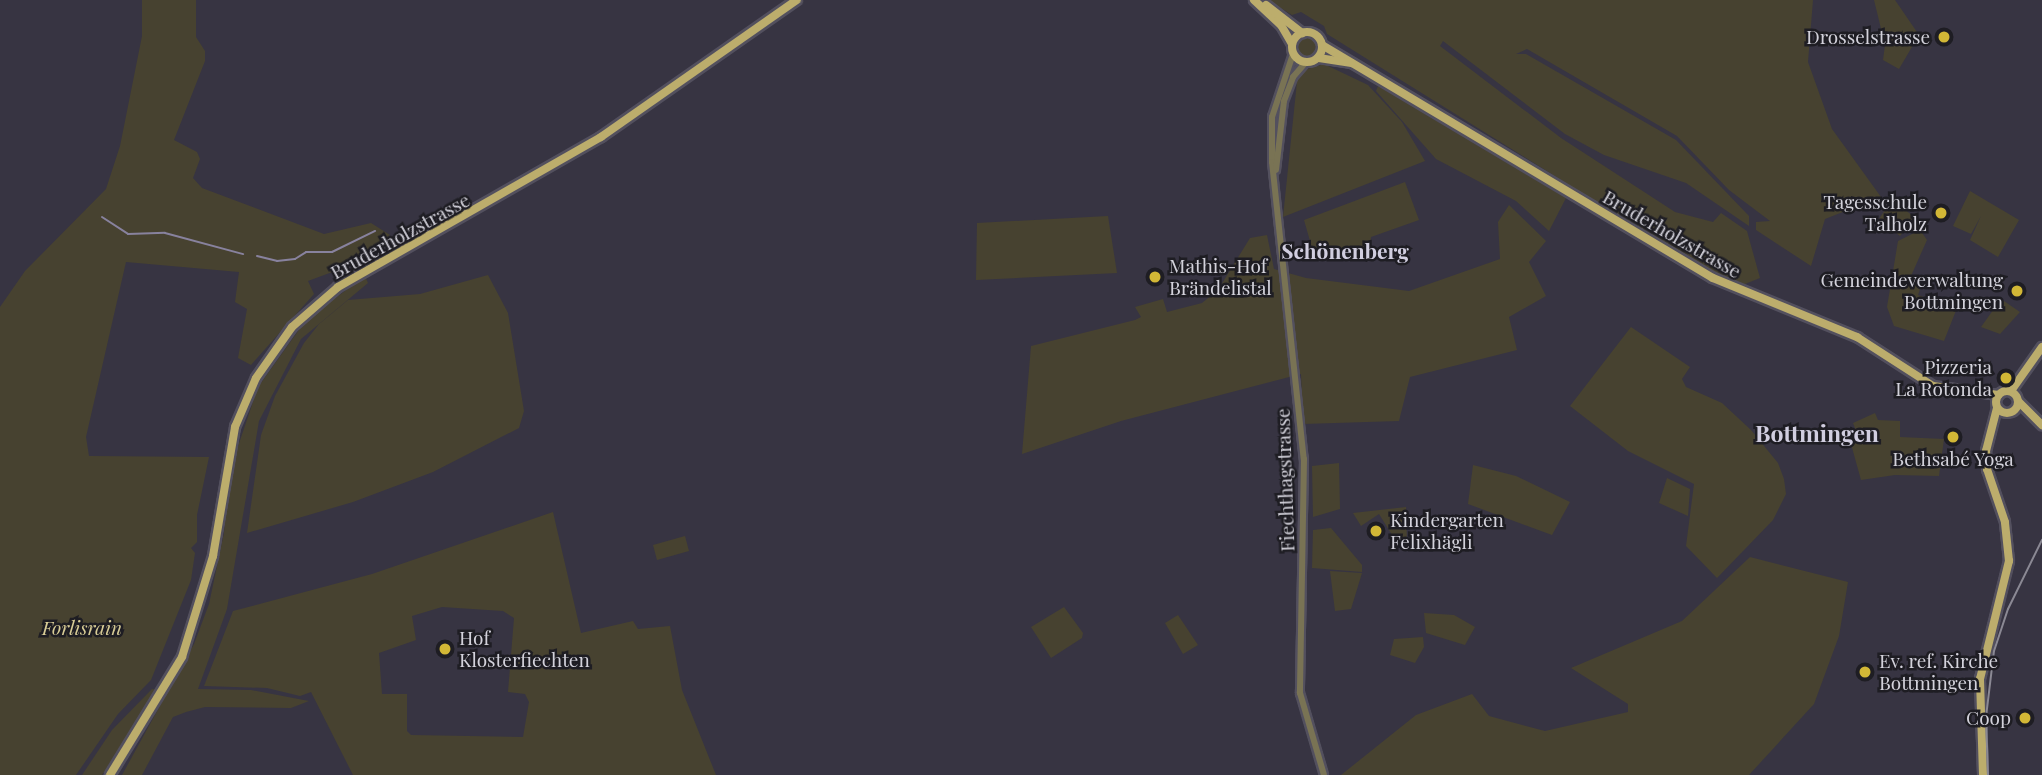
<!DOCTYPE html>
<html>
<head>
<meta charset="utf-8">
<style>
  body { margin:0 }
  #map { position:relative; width:2042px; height:775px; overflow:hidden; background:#373442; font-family:"Playfair Display",serif }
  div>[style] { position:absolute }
  .green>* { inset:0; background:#474230 }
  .round { border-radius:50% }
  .stream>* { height:2px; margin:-1px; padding:0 1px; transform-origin:1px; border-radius:1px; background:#88829e }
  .roads { filter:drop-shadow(2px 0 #53505e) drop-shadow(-2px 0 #53505e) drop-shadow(0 2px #53505e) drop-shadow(0 -2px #53505e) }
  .minor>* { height:6px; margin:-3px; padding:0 3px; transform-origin:3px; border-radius:3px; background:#797354 }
  .major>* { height:8px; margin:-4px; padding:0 4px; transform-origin:4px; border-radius:4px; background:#bcad6c }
  .major>.ring { margin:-4px; padding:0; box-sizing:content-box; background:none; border:8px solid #bcad6c; border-radius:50% }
  .tram>* { height:2px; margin:-1px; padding:0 1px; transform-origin:1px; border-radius:1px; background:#8b8994 }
  .dots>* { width:19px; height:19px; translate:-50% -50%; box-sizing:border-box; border:4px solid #1e1d23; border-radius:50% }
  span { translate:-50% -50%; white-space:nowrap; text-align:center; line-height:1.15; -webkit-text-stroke:5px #1e1d23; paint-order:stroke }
  .poi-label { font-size:19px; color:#d3d2db }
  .right { translate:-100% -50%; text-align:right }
  .left { translate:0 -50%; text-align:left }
  .street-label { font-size:19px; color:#d3d2db }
  .park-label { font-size:19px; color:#d8cc96; font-style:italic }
  .neighbourhood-label { font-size:21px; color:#d1cee0; font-weight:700 }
  .quarter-label { font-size:23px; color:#d1cee0; font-weight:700 }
</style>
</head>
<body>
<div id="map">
  <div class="green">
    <i style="clip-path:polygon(142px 0,196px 0,196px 37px,205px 51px,205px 61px,174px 140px,197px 152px,200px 159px,193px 178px,202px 188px,324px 234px,371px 223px,390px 235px,362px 261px,308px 281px,314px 294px,251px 365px,238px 358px,247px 309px,235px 302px,239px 272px,126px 262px,86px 437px,89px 456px,209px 457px,197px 515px,197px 542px,191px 548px,195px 553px,191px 580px,151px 680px,118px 714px,76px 775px,0 775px,0 307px,25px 271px,106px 189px,120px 146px,142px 36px)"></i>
    <i style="clip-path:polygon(1268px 0,1813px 0,1808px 62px,1832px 129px,1881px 197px,1825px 219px,1811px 266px,1756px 230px,1756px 222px,1770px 221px,1729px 190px,1677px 136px,1527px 49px,1516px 54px,1526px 54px,1676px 140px,1749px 216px,1749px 226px,1686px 183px,1604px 155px,1565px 134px,1443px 41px,1440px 46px,1561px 138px,1675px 212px,1713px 222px,1721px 213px,1747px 231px,1760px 278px,1740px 286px,1680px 254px,1327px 34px,1324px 26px,1301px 12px,1292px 15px)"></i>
    <i style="clip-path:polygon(1874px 0,1895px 0,1919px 35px,1899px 69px,1883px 60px,1885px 45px)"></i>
    <i class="round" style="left:1295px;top:36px;width:24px;height:24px"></i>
    <i style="clip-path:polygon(1324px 64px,1368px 85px,1402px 122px,1425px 161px,1283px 217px,1298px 72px)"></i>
    <i style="clip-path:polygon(1378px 86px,1566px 198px,1549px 231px,1516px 201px,1436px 159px,1376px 91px)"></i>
    <i style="clip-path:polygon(1405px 182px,1419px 220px,1371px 237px,1369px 252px,1357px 260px,1314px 255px,1304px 220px)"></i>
    <i style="clip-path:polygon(1970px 191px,2019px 220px,1998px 257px,1970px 240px,1981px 216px,1971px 234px,1953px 226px)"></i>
    <i style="clip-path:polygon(1892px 199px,1914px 217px,1900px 236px,1879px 219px)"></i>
    <i style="clip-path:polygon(1509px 205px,1546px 241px,1529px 262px,1546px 296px,1509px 317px,1517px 350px,1410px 377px,1399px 421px,1303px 424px,1301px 374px,1121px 421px,1022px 454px,1031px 346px,1135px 320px,1141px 317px,1135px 307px,1163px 299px,1167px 312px,1202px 303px,1218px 290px,1250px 238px,1267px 235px,1274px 269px,1306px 278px,1409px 291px,1500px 259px,1498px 222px)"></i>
    <i style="clip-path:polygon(1108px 216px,1117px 273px,976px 280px,977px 223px)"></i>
    <i style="clip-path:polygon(1920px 230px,1927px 240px,1911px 276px,1923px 281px,1918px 295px,1957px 308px,1944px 341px,1894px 326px,1887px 307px,1898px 241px)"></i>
    <i style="clip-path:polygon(488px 275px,508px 313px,524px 411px,519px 428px,433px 472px,353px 502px,247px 533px,261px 435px,275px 396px,304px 343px,319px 324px,348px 300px,420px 294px)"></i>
    <i style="clip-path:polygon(365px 276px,368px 283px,301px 339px,259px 421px,227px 609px,198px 689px,251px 690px,309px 701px,291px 708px,205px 707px,186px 712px,173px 717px,142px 775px,122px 775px,194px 644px,209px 604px,224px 533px,230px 470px,258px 387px,306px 320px)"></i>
    <i style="clip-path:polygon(2001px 299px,2020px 312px,2000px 334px,1981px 327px)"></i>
    <i style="clip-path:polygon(1631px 327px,1690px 367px,1682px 379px,1686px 387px,1722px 403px,1751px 430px,1778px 463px,1784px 479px,1786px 494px,1773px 520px,1717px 578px,1686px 546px,1694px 484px,1628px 451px,1570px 406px)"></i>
    <i style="clip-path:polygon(1875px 413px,1878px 420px,1900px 421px,1900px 437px,1944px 439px,1939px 476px,1895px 475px,1861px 480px,1851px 444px,1860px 441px,1853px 423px)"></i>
    <i style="clip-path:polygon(1339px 463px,1340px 509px,1313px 517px,1312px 466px)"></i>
    <i style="clip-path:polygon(1473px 465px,1516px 476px,1570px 502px,1552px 535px,1468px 504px)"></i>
    <i style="clip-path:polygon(1667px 478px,1690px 489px,1688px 516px,1659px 503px)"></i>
    <i style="clip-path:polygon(1406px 507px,1407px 542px,1397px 543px,1379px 514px,1361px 526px,1353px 513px)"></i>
    <i style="clip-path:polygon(evenodd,553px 512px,581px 633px,633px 621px,638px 629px,670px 626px,682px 690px,716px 775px,353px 775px,311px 692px,300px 696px,267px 688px,204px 686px,233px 611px,372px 574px,553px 512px,442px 607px,503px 611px,514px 618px,508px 692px,525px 694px,529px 702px,523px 737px,411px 735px,407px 731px,407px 694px,382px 694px,379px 653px,416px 640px,412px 616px,442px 607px)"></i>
    <i style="clip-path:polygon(1331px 528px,1362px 565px,1362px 572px,1312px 568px,1313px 530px)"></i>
    <i style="clip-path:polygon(685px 536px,689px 551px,657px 560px,653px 545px)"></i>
    <i style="clip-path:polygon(1750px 557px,1848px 582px,1839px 636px,1814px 704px,1749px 775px,1341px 775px,1416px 715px,1472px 694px,1489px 716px,1545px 731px,1628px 712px,1628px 704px,1571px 668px,1682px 621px)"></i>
    <i style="clip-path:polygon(1330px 571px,1362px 573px,1351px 609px,1335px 611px)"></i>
    <i style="clip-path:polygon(1064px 607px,1083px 633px,1082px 638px,1051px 658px,1031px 627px)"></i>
    <i style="clip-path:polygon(1424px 613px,1454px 615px,1475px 627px,1465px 645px,1426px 633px)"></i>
    <i style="clip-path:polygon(1178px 615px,1198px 645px,1183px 654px,1165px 623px)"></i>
    <i style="clip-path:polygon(1423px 637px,1424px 647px,1415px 663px,1390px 655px,1394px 639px)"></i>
    <i style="clip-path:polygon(152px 689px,158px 690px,102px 775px,82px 775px,112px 730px)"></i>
  </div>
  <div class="stream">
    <i style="left:102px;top:217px;width:31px;rotate:33deg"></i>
    <i style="left:128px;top:234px;width:37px;rotate:-2deg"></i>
    <i style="left:165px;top:233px;width:81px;rotate:15.1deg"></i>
    <i style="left:257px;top:256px;width:21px;rotate:14deg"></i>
    <i style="left:277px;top:261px;width:18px;rotate:-6deg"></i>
    <i style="left:295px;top:259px;width:13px;rotate:-32deg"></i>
    <i style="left:306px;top:252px;width:26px"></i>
    <i style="left:332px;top:252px;width:48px;rotate:-26deg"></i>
  </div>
  <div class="roads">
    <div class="minor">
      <i style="left:1293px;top:54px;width:66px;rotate:108.4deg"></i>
      <i style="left:1272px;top:117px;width:45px;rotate:90deg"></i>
      <i style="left:1272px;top:162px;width:299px;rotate:83.9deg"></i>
      <i style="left:1304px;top:459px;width:234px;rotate:91deg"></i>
      <i style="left:1300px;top:693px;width:85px;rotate:73.7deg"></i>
      <i style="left:1276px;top:170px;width:69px;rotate:-83.4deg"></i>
      <i style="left:1284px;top:101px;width:26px;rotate:-69deg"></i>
      <i style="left:1293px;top:77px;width:18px;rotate:-49deg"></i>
    </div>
    <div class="major">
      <i style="left:1254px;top:0;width:37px;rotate:43deg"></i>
      <i style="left:1281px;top:25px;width:22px;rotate:60deg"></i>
      <i style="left:1266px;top:5px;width:46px;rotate:37.9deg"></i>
      <i class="ring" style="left:1292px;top:32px;width:22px;height:22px"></i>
      <i style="left:1322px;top:45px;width:455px;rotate:30.8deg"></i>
      <i style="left:1713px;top:278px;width:156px;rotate:22.3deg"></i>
      <i style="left:1857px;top:337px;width:90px;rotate:32.8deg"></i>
      <i style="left:1933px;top:386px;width:66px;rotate:7.9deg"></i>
      <i style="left:1319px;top:58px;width:33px;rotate:9deg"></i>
      <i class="ring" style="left:1996px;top:391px;width:14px;height:14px"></i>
      <i style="left:2011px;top:391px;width:54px;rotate:-54.8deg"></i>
      <i style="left:2019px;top:402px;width:33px;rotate:45deg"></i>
      <i style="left:110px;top:775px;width:138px;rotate:-58.6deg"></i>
      <i style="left:182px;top:657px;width:106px;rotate:-72.9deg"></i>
      <i style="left:213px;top:556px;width:131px;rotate:-80.3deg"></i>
      <i style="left:235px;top:427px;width:53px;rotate:-66.8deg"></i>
      <i style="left:256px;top:378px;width:62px;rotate:-54.8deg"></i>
      <i style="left:292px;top:327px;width:61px;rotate:-41deg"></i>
      <i style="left:338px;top:287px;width:303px;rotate:-29.7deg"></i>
      <i style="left:601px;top:137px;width:239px;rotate:-35deg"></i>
      <i style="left:1983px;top:775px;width:96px;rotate:-91.8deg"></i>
      <i style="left:1980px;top:679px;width:122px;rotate:-76.2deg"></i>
      <i style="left:2009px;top:561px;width:39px;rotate:-96deg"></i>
      <i style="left:2005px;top:522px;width:56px;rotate:-108.8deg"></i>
      <i style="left:1987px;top:469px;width:18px;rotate:-93deg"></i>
      <i style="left:1986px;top:451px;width:44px;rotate:-75.7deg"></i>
    </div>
  </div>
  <div class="tram">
    <i style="left:1988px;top:775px;width:58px;rotate:-92deg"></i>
    <i style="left:1986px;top:717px;width:66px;rotate:-83.1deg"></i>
    <i style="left:1994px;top:651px;width:44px;rotate:-71.6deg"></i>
    <i style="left:2008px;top:609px;width:77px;rotate:-63.8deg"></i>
  </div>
  <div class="dots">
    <i style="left:1944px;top:37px;background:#d2b736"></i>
    <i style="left:1941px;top:213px;background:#d2b736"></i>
    <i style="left:1155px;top:277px;background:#d2b736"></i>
    <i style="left:2017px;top:291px;background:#d2b736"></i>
    <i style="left:2006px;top:378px;background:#d2b736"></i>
    <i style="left:1953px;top:437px;background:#d2b736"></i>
    <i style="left:1376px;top:531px;background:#d2b736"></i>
    <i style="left:445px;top:649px;background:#d2b736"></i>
    <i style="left:1865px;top:672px;background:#d2b736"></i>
    <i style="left:2025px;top:718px;background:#d2b736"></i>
  </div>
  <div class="poi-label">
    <span class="right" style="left:1930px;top:37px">Drosselstrasse</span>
    <span class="right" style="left:1927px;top:213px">Tagesschule<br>Talholz</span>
    <span class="left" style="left:1169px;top:277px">Mathis-Hof<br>Brändelistal</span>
    <span class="right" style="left:2003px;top:291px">Gemeindeverwaltung<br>Bottmingen</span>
    <span class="right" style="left:1992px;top:378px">Pizzeria<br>La Rotonda</span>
    <span style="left:1953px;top:459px">Bethsabé Yoga</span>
    <span class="left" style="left:1390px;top:531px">Kindergarten<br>Felixhägli</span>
    <span class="left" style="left:459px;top:649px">Hof<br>Klosterfiechten</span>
    <span class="left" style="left:1879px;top:672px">Ev. ref. Kirche<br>Bottmingen</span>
    <span class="right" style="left:2011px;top:718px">Coop</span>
  </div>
  <div class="street-label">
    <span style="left:1672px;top:234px;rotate:30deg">Bruderholzstrasse</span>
    <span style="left:400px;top:236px;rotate:-29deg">Bruderholzstrasse</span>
    <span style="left:1285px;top:480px;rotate:-92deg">Fiechthagstrasse</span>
  </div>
  <div class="park-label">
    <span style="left:82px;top:628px">Forlisrain</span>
  </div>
  <div class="neighbourhood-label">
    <span style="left:1345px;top:250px">Schönenberg</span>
  </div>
  <div class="quarter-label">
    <span style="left:1817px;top:433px">Bottmingen</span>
  </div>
</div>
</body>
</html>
